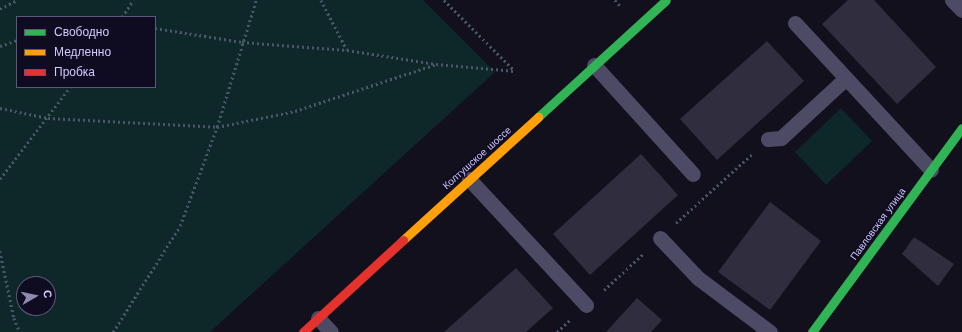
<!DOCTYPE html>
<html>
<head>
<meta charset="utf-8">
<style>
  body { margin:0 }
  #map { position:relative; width:962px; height:332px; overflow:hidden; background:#12101c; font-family:"Work Sans",sans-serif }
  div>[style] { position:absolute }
  .green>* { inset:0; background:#0e2729 }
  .building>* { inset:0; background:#302d3e }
  .path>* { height:2.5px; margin-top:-1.25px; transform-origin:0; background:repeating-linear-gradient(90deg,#485869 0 2px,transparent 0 5px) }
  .lane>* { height:15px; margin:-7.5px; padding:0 7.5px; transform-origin:7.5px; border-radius:7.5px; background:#4c4a65 }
  .fast>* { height:9px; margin:-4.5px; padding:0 4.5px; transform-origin:4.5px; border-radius:4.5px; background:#30b455 }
  .slow>* { height:9px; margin:-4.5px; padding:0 4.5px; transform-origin:4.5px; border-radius:4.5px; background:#ff9f0a }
  .jam>* { height:9px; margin:-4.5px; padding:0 4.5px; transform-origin:4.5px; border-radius:4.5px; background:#e5322d }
  span { translate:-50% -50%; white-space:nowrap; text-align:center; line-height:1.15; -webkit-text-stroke:3px #0f0b21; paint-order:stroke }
  .street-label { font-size:10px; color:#d3cbff }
  .legend { position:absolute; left:16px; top:16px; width:140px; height:72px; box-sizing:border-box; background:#0f0b21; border:1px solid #5d587a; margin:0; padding:5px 7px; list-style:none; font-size:12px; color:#d3cbff }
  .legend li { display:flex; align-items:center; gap:8px; height:20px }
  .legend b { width:20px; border:1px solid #5d587a }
  .north { position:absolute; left:16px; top:276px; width:40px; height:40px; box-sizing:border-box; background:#0f0b21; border:1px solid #5d587a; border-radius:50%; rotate:81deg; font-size:11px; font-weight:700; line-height:16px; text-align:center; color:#d3cbff }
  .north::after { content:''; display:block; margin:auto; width:14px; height:18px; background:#8f8ab0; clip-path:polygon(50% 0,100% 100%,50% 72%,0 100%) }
</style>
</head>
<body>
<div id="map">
  <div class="green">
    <i style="clip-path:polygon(evenodd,0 0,423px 0,495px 72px,210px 332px,0 332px,0 0,17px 17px,155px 17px,155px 87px,17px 87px,17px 17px,0 0,24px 284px,48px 284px,48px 308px,24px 308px,24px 284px)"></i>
    <i style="clip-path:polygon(841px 108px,872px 141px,826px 185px,795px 152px)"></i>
  </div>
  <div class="building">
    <i style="clip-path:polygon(848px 0,874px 0,936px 67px,897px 104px,822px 24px)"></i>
    <i style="clip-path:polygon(767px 41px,804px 81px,717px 160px,680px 119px)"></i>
    <i style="clip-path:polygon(641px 154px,678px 195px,590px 275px,553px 234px)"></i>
    <i style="clip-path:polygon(770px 202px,821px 241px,770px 310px,718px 272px)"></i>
    <i style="clip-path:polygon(914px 237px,954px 264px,938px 286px,902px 254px)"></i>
    <i style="clip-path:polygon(516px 268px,553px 308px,526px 332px,444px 332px)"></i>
    <i style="clip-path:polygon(637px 298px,662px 320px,651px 332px,606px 332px)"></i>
  </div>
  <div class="path">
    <i style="left:321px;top:0;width:56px;rotate:62.5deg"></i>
    <i style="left:444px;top:0;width:99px;rotate:45deg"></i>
    <i style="left:615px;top:0;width:8px;rotate:50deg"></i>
    <i style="left:0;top:9px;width:19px;rotate:-28deg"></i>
    <i style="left:122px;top:17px;width:20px;rotate:-57deg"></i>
    <i style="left:155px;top:28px;width:88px;rotate:9.1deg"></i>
    <i style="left:242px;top:42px;width:105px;rotate:4.4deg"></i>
    <i style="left:347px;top:50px;width:90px;rotate:8.9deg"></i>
    <i style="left:436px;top:64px;width:78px;rotate:5.1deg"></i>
    <i style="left:0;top:46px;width:18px;rotate:-19deg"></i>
    <i style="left:0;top:108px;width:49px;rotate:11.8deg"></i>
    <i style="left:48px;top:118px;width:169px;rotate:3deg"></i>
    <i style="left:217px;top:127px;width:80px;rotate:-11.6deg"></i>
    <i style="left:295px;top:111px;width:149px;rotate:-18.4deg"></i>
    <i style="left:0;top:179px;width:116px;rotate:-52.7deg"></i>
    <i style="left:676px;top:223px;width:103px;rotate:-42.2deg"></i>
    <i style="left:0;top:251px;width:68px;rotate:78.2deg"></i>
    <i style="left:14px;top:318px;width:15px;rotate:67deg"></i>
    <i style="left:604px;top:290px;width:53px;rotate:-42.7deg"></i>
    <i style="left:113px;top:332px;width:125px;rotate:-57.7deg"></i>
    <i style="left:180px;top:226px;width:106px;rotate:-69.5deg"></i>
    <i style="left:217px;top:127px;width:133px;rotate:-72.9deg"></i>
    <i style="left:557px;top:332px;width:18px;rotate:-43deg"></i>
  </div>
  <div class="lane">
    <i style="left:952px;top:0;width:14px;rotate:45deg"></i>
    <i style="left:795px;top:23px;width:200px;rotate:47.2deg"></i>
    <i style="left:594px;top:65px;width:147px;rotate:47.8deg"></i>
    <i style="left:768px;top:139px;width:13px;rotate:-4deg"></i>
    <i style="left:781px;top:138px;width:88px;rotate:-42.7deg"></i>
    <i style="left:469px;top:179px;width:172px;rotate:47.1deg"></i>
    <i style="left:660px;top:238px;width:55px;rotate:46.5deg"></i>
    <i style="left:698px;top:278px;width:90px;rotate:36.9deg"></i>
    <i style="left:318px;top:318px;width:19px;rotate:47deg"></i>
  </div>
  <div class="fast">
    <i style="left:538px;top:117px;width:173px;rotate:-42.4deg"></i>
    <i style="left:812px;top:332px;width:253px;rotate:-53.7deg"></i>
  </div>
  <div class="slow">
    <i style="left:403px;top:240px;width:183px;rotate:-42.3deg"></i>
  </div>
  <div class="jam">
    <i style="left:303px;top:332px;width:136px;rotate:-42.6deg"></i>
  </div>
  <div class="street-label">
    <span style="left:477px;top:158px;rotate:-42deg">Колтушское шоссе</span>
    <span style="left:878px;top:224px;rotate:-54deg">Павловская улица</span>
  </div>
  <ul class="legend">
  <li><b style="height:5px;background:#30b455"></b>Свободно</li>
  <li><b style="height:5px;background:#ff9f0a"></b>Медленно</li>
  <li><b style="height:5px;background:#e5322d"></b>Пробка</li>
  </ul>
  <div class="north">С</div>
</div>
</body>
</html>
